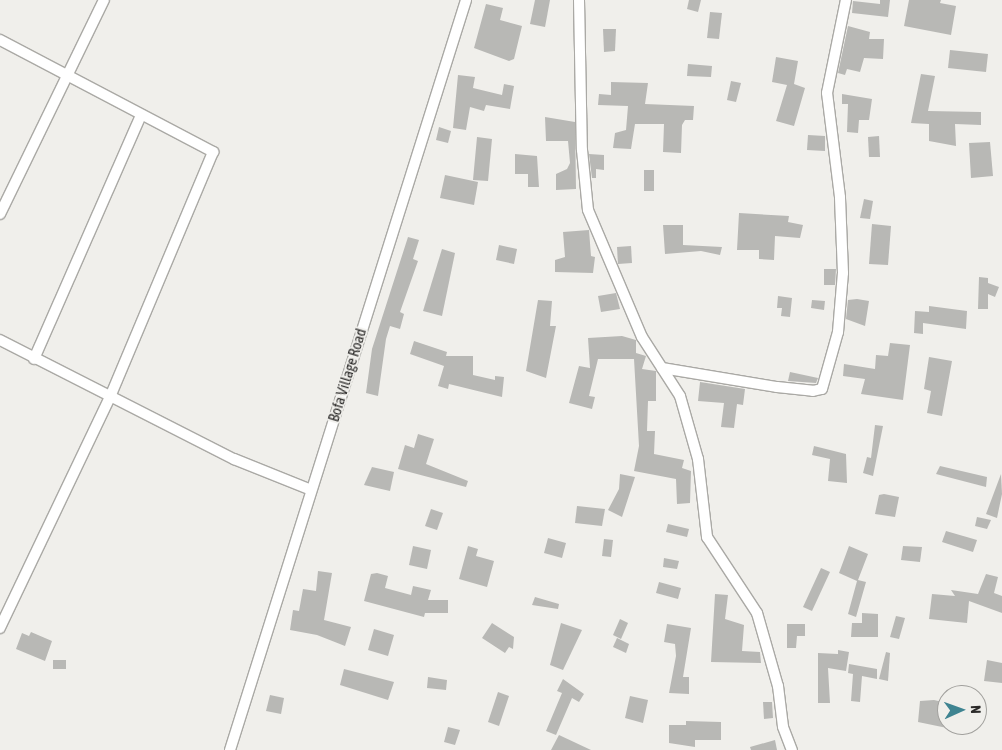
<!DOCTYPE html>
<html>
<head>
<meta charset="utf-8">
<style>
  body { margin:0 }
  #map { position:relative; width:1002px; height:750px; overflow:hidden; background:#f0efeb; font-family:"Asap Condensed",sans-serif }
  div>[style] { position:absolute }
  .building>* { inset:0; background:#b8b8b5 }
  .roads { filter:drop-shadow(1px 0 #aaa9a5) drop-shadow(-1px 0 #aaa9a5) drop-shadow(0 1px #aaa9a5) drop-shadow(0 -1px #aaa9a5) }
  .street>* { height:10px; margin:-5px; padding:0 5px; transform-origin:5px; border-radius:5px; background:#fff }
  span { translate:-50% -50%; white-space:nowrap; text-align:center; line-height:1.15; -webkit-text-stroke:4px #f0efeb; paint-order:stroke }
  .street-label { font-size:15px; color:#2b2a29 }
  .north { position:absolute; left:937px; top:685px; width:50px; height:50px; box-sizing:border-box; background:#f0efeb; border:1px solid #a1a09d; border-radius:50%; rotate:88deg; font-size:14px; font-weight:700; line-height:20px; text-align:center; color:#2b2a29 }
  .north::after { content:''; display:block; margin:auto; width:18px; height:22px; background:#3f8491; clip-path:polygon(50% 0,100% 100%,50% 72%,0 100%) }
</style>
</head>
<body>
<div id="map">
  <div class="building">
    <i style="clip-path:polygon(535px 0,550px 0,545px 27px,530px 24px)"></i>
    <i style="clip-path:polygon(689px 0,701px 0,698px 12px,687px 9px)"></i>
    <i style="clip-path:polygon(880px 0,890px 0,888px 17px,852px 13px,853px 1px,880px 4px)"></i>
    <i style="clip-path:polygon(909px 0,941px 0,940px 3px,956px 6px,951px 35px,904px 26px)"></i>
    <i style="clip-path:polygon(486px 4px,503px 8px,500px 20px,522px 26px,514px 59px,509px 61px,474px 48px)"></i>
    <i style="clip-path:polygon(710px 12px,722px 13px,719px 39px,707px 38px)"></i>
    <i style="clip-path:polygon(848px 26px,870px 32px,869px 39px,884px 39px,883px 59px,864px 58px,860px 72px,847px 69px,845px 75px,838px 73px)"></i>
    <i style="clip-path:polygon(603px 29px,616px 29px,615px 51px,604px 52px)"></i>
    <i style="clip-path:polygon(950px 50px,988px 54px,986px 72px,948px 68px)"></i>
    <i style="clip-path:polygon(776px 57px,798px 61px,794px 84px,805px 88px,794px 126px,776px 121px,787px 85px,772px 82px)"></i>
    <i style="clip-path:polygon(688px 64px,712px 66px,711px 77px,687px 76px)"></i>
    <i style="clip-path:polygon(921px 74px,935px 76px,928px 111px,981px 112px,981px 125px,955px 124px,956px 146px,929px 141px,929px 124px,911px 123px)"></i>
    <i style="clip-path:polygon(458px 75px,475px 77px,473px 88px,502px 95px,504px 84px,514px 86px,510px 109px,486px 105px,484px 111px,470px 107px,466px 130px,453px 128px)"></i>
    <i style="clip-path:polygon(731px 81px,741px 83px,736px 102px,727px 100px)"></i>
    <i style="clip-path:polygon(611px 82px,648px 83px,645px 104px,694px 106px,693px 120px,685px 120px,682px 125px,681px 153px,663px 152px,664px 124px,635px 124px,631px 149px,613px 148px,615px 133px,626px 130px,628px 106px,598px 105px,599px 94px,611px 95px)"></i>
    <i style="clip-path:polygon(842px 94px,872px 99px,869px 120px,859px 120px,858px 133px,847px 132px,848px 104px,842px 104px)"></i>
    <i style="clip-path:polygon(545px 117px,575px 122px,576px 189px,556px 190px,556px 174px,567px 169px,570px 163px,568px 141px,546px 141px)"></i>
    <i style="clip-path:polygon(439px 127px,451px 131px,448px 143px,436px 140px)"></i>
    <i style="clip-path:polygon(808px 135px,825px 136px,825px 151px,807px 150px)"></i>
    <i style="clip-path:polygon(879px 136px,880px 157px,869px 157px,868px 137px)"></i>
    <i style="clip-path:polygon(477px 137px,492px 139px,488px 181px,473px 180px)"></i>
    <i style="clip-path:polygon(990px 142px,993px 176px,971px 178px,969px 143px)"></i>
    <i style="clip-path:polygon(515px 154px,537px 156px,539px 187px,528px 187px,528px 174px,515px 174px)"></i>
    <i style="clip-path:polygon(589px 154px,604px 155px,604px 170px,596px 169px,596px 178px,592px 178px)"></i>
    <i style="clip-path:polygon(644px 170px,654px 170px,654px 191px,644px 191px)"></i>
    <i style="clip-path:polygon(445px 175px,478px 182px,474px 205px,440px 198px)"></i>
    <i style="clip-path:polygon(864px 199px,873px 201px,870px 219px,860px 218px)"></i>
    <i style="clip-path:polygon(739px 213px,789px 216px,788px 222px,803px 225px,800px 238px,775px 236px,774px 260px,759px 259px,759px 250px,737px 250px)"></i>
    <i style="clip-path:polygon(872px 224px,891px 226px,888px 265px,869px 264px)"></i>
    <i style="clip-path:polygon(663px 225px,683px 225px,683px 245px,722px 247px,720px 255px,701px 251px,665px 254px)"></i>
    <i style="clip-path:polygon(589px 230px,591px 256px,595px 257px,593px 273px,555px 272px,555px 260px,565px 257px,563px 232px)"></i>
    <i style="clip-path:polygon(408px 237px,419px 240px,413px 259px,418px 261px,400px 312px,404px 314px,400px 329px,390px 326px,386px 339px,378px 396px,366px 393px,372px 349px)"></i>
    <i style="clip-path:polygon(499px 245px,517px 249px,514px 264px,496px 260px)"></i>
    <i style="clip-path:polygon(631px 246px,632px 263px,618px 264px,617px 247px)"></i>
    <i style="clip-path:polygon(442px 249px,455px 253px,442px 316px,423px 311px)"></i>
    <i style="clip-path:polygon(824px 269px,836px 269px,835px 285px,824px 285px)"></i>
    <i style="clip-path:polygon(979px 277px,988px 278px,988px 283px,999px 287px,995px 297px,988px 294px,988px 309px,978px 309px)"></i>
    <i style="clip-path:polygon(616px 293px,620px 309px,601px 312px,598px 296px)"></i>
    <i style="clip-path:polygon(778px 296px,792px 298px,790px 317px,781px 316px,782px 308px,777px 308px)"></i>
    <i style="clip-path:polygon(857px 299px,869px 301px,865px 326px,846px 319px,848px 300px)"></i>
    <i style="clip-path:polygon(538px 300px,552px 301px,550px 326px,556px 326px,546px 378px,526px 371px)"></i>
    <i style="clip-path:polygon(812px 300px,825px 301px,824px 310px,811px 308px)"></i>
    <i style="clip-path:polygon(929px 306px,967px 311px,966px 329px,923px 323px,923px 334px,914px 333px,915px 311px,929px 312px)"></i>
    <i style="clip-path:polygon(622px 336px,636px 340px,636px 353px,646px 356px,642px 369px,656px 371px,656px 401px,648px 401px,647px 431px,655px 431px,654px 454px,684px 460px,682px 468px,691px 471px,690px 503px,677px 504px,676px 479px,634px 471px,639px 446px,634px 359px,598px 359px,589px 396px,595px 397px,592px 409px,569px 403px,579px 366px,590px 368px,588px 338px)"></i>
    <i style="clip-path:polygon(414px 341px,447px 352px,446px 356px,473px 356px,473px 375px,495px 380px,495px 376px,504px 377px,502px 397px,449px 384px,448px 389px,438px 386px,444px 366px,410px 354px)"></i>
    <i style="clip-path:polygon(890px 343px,910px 345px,903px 400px,861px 394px,865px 379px,843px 376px,844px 364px,875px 369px,876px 355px,888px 356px)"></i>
    <i style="clip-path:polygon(929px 357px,952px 361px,942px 416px,927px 413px,931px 391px,924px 389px)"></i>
    <i style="clip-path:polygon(790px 372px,818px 378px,816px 383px,788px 381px)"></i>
    <i style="clip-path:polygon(700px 382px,745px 389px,743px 405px,737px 404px,734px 428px,721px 427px,724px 403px,698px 401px)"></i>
    <i style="clip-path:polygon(875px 425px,883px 426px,873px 476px,863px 473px,867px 457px,871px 458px)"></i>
    <i style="clip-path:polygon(418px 434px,434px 439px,426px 464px,468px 481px,466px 487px,398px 469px,405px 445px,414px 448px)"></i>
    <i style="clip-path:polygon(814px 446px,846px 454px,847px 483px,828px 481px,830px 459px,812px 455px)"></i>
    <i style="clip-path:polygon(940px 466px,987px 477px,986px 487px,936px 474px)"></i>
    <i style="clip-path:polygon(372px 467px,394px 472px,390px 491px,364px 485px)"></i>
    <i style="clip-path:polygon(620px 474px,635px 477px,622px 517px,608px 510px,619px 489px)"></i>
    <i style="clip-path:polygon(1001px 474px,1002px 494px,997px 518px,986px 514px)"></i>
    <i style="clip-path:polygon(884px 494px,899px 497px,895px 517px,875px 514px,879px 495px)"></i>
    <i style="clip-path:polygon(577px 506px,605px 509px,602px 526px,575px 523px)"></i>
    <i style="clip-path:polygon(431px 509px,443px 513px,437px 530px,425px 526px)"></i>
    <i style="clip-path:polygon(977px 517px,991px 520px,987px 529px,975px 526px)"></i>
    <i style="clip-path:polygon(668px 524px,689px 529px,687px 537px,666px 532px)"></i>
    <i style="clip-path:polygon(946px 531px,977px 540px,973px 552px,942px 542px)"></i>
    <i style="clip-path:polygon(548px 538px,566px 543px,562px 558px,544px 553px)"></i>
    <i style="clip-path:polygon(604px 539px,613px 540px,611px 557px,602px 556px)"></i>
    <i style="clip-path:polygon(413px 546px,431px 550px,427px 569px,409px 565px)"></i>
    <i style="clip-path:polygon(468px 546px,478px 549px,476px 556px,494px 561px,487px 587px,459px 579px)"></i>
    <i style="clip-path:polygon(849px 546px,868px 554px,858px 580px,866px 582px,856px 617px,848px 614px,857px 581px,839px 573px)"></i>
    <i style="clip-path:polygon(903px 546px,922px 547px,920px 562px,901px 560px)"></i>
    <i style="clip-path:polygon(664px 558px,679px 561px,677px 569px,663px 567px)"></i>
    <i style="clip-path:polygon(821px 568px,830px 572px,812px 611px,803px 607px)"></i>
    <i style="clip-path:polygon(318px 571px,332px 573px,324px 620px,351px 627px,345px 646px,317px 635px,290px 630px,293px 610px,299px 611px,303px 589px,316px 591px)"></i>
    <i style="clip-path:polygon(377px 573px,388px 576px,385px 588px,411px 595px,413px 586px,431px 590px,428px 600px,448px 600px,448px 613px,425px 613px,424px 617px,364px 601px,371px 574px)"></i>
    <i style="clip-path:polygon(986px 574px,998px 577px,994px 593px,1002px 596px,1002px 613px,969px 601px,967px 623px,929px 619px,932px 594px,955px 596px,951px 590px,978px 594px)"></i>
    <i style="clip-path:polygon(659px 582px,681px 588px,678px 599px,656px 593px)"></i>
    <i style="clip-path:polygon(715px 594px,728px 595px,725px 619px,744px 625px,742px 651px,760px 652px,761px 663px,711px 662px)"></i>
    <i style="clip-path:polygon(535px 597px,559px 604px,558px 609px,532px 605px)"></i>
    <i style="clip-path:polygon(862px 613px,878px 614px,878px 637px,851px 637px,852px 623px,862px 623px)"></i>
    <i style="clip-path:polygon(896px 616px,905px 618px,899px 639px,890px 637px)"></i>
    <i style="clip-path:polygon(620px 619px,628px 623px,621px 639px,613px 635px)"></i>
    <i style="clip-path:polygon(492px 623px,514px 637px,513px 649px,509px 647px,505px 653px,482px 638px)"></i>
    <i style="clip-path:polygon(561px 623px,582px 630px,563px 670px,550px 665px)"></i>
    <i style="clip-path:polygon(667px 624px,691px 628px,683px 677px,689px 677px,689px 694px,669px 693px,676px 656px,675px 644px,664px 642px)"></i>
    <i style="clip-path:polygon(787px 624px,805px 624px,805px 636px,797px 636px,796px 648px,787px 648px)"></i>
    <i style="clip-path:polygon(374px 629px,394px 635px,388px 656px,368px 650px)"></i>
    <i style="clip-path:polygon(31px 632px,52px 641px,45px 661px,16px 649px,22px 633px,29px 636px)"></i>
    <i style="clip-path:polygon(617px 638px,629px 644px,626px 653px,613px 647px)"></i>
    <i style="clip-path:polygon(838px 650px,849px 652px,846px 671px,828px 668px,830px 703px,818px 703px,818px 653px,838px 654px)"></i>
    <i style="clip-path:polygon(886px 652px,890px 653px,888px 681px,879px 679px)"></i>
    <i style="clip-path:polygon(53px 660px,66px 660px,66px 669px,53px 669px)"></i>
    <i style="clip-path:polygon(987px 660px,1002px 663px,1002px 683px,984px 681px)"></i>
    <i style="clip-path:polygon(849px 664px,877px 669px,877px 679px,862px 676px,860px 702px,851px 701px,853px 674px,848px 673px)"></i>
    <i style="clip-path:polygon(344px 669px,394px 682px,388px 700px,340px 685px)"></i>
    <i style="clip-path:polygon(428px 677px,447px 680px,446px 690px,427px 688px)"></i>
    <i style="clip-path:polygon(563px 679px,584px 694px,579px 702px,572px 698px,556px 735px,546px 731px,562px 693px,557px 691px)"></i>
    <i style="clip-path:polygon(498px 692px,509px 696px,499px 726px,488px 722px)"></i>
    <i style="clip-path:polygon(270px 695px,284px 698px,281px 714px,266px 711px)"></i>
    <i style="clip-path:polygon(630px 696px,648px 700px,643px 723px,625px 718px)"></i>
    <i style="clip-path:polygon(934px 700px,947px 703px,947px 728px,918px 722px,920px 701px)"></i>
    <i style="clip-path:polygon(763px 702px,772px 702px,773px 718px,764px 719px)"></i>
    <i style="clip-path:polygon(686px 721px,721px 722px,721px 740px,695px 740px,695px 747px,669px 743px,669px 725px,686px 725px)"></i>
    <i style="clip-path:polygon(448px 727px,460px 730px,455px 745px,444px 742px)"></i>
    <i style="clip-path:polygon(559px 735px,591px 750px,551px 750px)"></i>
    <i style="clip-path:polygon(775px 740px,777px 750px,751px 750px,750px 747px)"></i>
  </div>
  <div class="roads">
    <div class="street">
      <i style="left:579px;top:0;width:150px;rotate:88.9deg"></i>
      <i style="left:582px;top:150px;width:60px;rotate:84.3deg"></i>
      <i style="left:588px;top:210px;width:138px;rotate:67deg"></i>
      <i style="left:642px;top:337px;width:70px;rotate:57.2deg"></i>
      <i style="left:680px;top:396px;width:66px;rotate:74.1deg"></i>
      <i style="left:698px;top:459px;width:79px;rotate:83.4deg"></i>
      <i style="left:707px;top:537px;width:91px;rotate:56.7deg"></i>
      <i style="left:757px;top:613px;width:76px;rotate:74deg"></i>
      <i style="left:778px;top:686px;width:41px;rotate:83deg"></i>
      <i style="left:783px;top:727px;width:25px;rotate:69deg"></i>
      <i style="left:0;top:40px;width:241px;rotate:27.7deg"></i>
      <i style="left:213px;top:152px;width:266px;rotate:112.8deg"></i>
      <i style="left:110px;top:397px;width:256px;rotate:115.5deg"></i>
      <i style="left:0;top:214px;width:238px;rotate:-64.1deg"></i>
      <i style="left:0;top:340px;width:263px;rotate:27deg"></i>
      <i style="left:234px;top:459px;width:83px;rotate:21.9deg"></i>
      <i style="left:34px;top:359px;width:266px;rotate:-66.3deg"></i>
      <i style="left:662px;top:368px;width:117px;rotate:9.4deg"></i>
      <i style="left:777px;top:387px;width:36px;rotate:6deg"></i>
      <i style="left:813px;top:391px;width:9px;rotate:-13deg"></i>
      <i style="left:822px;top:389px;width:59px;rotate:-74.3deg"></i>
      <i style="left:838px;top:332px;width:59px;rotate:-85.2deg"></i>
      <i style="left:843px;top:273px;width:76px;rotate:-92.3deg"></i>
      <i style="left:840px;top:197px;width:105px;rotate:-97.1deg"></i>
      <i style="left:827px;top:93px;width:95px;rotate:-78.5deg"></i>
      <i style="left:230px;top:750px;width:786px;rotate:-72.53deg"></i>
    </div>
  </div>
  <div class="street-label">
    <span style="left:347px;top:375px;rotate:-73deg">Bofa Village Road</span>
  </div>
  <div class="north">N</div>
</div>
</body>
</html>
